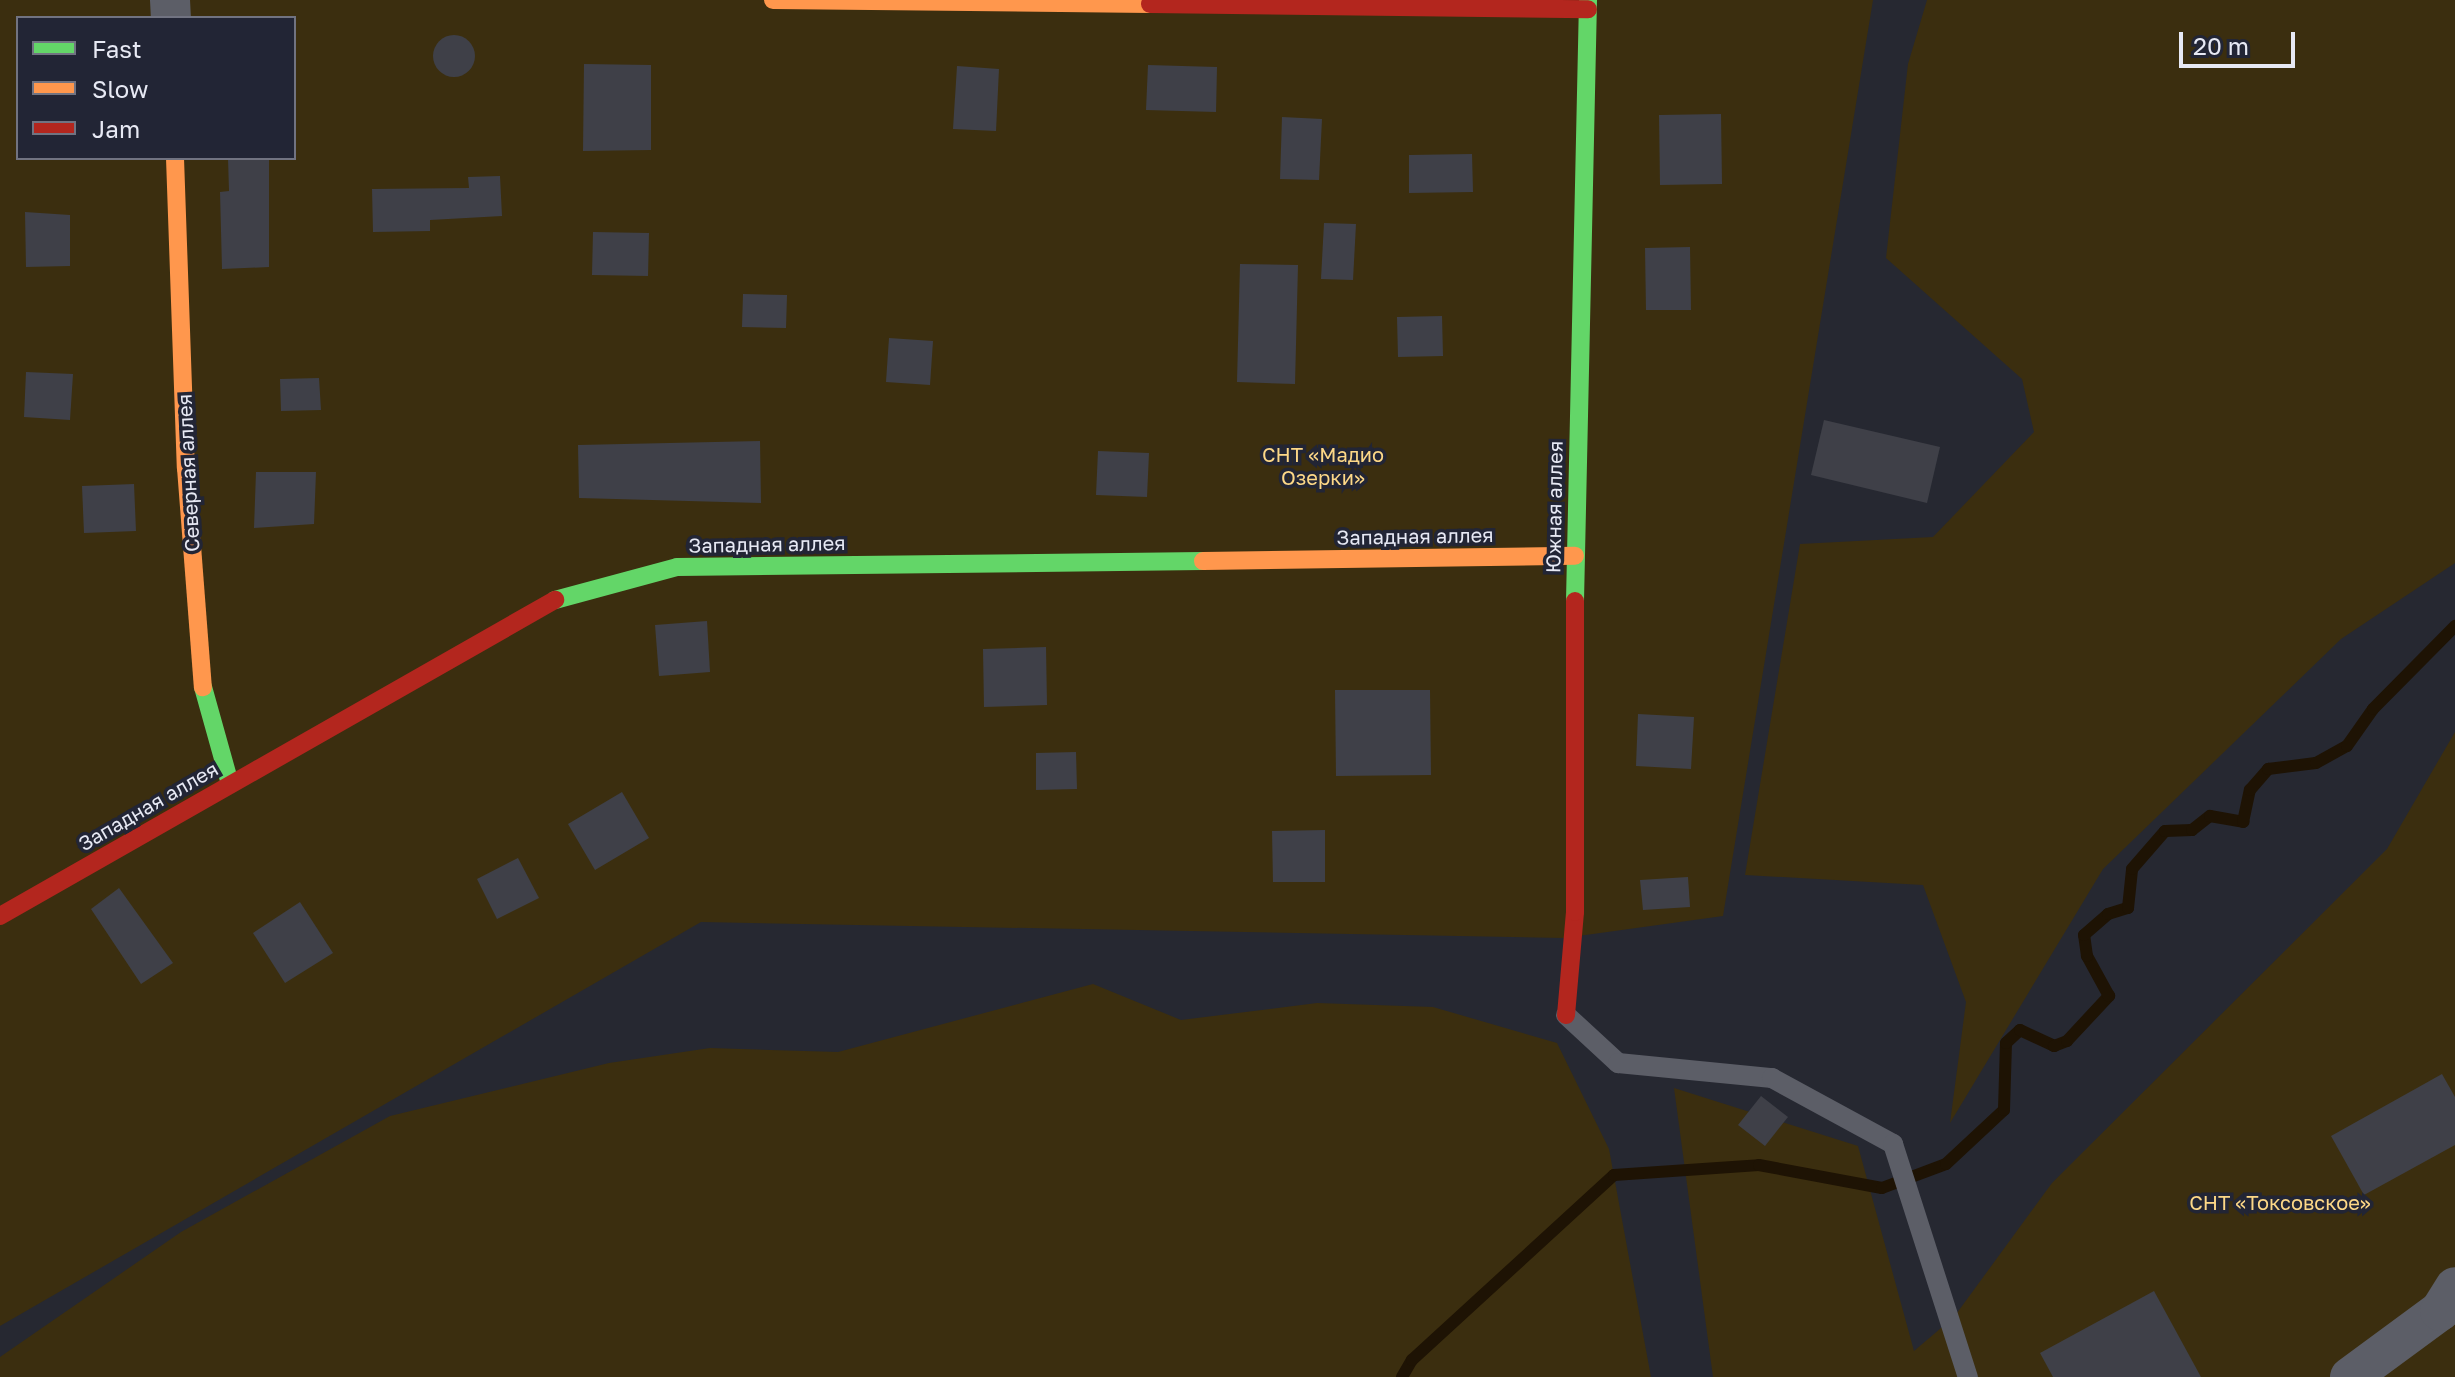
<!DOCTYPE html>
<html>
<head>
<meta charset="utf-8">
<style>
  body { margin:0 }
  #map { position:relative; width:2455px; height:1377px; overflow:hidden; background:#262831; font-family:"Golos Text",sans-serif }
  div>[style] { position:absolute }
  .green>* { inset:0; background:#3b2e0f }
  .stream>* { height:12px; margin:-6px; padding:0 6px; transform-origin:6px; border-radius:6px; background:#1e1304 }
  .building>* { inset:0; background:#3f4048 }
  .round { border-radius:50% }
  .lane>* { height:20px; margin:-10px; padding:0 10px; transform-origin:10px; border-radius:10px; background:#5c5e67 }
  .street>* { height:40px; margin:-20px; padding:0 20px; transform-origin:20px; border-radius:20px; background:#5c5e67 }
  .fast>* { height:18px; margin:-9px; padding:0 9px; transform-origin:9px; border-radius:9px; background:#63d668 }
  .slow>* { height:18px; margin:-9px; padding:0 9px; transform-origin:9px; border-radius:9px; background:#ff974d }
  .jam>* { height:18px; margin:-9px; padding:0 9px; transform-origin:9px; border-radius:9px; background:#b3261e }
  span { translate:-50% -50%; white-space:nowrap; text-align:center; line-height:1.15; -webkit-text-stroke:7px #222535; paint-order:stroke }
  .park-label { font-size:20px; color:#fdd887 }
  .street-label { font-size:20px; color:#e7e9f4 }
  .legend { position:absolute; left:16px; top:16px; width:280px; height:144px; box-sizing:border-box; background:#222535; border:2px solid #717381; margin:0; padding:10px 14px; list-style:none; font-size:24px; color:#e7e9f4 }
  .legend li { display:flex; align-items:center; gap:16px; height:40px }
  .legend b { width:40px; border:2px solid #717381 }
  .scale { position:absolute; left:2179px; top:32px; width:116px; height:36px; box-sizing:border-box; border:4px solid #e7e9f4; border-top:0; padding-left:10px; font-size:24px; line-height:28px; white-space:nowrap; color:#e7e9f4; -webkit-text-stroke:6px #222535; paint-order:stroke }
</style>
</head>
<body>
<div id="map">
  <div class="green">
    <i style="clip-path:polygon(evenodd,0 0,1873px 0,1723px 916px,1564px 938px,701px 922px,0 1326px,0 0,18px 18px,294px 18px,294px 158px,18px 158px,18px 18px)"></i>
    <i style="clip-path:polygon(1927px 0,2455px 0,2455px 563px,2341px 639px,2103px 869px,1950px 1123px,1966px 1002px,1923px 885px,1745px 875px,1800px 544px,1933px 537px,2034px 432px,2022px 379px,1886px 258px,1908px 64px)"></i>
    <i style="clip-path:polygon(2455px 732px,2455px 1377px,1713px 1377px,1674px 1088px,1858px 1146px,1914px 1351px,1954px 1317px,2052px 1183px,2387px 849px)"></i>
    <i style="clip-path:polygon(1093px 984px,1181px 1020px,1317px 1003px,1433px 1007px,1557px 1043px,1609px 1149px,1651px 1377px,0 1377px,0 1357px,181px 1232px,390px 1116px,609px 1063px,710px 1048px,838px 1052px)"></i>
  </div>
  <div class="stream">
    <i style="left:1402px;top:1377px;width:20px;rotate:-60deg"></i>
    <i style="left:1412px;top:1360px;width:274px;rotate:-42.5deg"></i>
    <i style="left:1614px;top:1175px;width:145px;rotate:-3.9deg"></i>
    <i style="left:1759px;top:1165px;width:125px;rotate:10.6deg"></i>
    <i style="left:1882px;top:1188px;width:68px;rotate:-20.6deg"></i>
    <i style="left:1946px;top:1164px;width:79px;rotate:-43deg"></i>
    <i style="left:2004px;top:1110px;width:67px;rotate:-88.3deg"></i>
    <i style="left:2006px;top:1043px;width:19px;rotate:-43deg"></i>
    <i style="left:2020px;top:1030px;width:38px;rotate:25deg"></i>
    <i style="left:2054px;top:1046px;width:14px;rotate:-21deg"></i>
    <i style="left:2067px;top:1041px;width:62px;rotate:-47deg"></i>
    <i style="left:2109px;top:996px;width:46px;rotate:-118.8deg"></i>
    <i style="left:2087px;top:956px;width:21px;rotate:-98deg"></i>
    <i style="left:2084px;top:935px;width:32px;rotate:-41deg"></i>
    <i style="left:2108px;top:914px;width:21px;rotate:-17deg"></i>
    <i style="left:2128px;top:908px;width:39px;rotate:-84deg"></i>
    <i style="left:2132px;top:869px;width:50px;rotate:-49deg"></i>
    <i style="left:2165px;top:831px;width:27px;rotate:-2deg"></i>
    <i style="left:2192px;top:830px;width:23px;rotate:-38deg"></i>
    <i style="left:2210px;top:816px;width:34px;rotate:10deg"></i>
    <i style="left:2243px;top:822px;width:33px;rotate:-78deg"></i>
    <i style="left:2250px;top:790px;width:28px;rotate:-49deg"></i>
    <i style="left:2268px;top:769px;width:48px;rotate:-7.1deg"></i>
    <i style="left:2316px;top:763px;width:35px;rotate:-29deg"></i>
    <i style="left:2347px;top:746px;width:45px;rotate:-54.9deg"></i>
    <i style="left:2373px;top:709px;width:117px;rotate:-45.3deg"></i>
  </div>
  <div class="building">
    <i class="round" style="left:433px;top:35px;width:42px;height:42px"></i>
    <i style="clip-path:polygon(584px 64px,651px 65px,651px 150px,583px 151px)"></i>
    <i style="clip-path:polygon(1148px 65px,1217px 67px,1216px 112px,1146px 110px)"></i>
    <i style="clip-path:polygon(957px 66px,999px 69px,996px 131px,953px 129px)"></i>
    <i style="clip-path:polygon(1721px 114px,1722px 184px,1660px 185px,1659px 115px)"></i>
    <i style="clip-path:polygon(1282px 117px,1322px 119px,1319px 180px,1280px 179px)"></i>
    <i style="clip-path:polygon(1472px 154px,1473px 192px,1409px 193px,1409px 155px)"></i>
    <i style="clip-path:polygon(228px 158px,269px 158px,269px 267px,222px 269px,220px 192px,229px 191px)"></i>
    <i style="clip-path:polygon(500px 176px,502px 216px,430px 220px,430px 231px,373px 232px,372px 189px,469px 188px,468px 177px)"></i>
    <i style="clip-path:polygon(25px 212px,70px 215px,70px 266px,26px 267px)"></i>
    <i style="clip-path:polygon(1324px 223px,1356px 224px,1353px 280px,1321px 279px)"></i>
    <i style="clip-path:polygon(593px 232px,649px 233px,648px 276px,592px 275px)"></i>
    <i style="clip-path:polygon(1690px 247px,1691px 310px,1646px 310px,1645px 248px)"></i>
    <i style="clip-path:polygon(1240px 264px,1298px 265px,1295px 384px,1237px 382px)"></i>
    <i style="clip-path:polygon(743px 294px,787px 295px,786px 328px,742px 327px)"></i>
    <i style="clip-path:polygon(1442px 316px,1443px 356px,1398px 357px,1397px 317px)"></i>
    <i style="clip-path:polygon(889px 338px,933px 341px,930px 385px,886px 382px)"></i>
    <i style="clip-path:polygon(26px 372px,73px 374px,70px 420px,24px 417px)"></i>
    <i style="clip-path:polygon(319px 378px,321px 410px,281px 411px,280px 379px)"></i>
    <i style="clip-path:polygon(1824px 420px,1940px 447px,1927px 503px,1811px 475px)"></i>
    <i style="clip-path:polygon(760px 441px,761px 503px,579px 498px,578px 445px)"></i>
    <i style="clip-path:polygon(1098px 451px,1149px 453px,1147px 497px,1096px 495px)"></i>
    <i style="clip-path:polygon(256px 472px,316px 472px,314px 524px,254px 528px)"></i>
    <i style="clip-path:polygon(134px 484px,136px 531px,84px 533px,82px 486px)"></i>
    <i style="clip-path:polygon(707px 621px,710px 672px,659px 676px,655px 625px)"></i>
    <i style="clip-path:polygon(1046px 647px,1047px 705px,984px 707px,983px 649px)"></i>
    <i style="clip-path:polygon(1335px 690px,1430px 690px,1431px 775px,1336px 776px)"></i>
    <i style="clip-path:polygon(1638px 714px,1694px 717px,1691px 769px,1636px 766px)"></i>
    <i style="clip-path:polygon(1076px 752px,1077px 789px,1036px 790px,1036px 753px)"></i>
    <i style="clip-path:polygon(622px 792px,649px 838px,595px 870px,568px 824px)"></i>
    <i style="clip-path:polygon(1325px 830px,1325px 882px,1273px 882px,1272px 831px)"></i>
    <i style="clip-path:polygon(518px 858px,539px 898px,497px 919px,477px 879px)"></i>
    <i style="clip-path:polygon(1688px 877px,1690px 907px,1643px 910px,1640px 880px)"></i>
    <i style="clip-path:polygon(119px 888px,173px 963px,141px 984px,91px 909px)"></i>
    <i style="clip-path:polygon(300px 902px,333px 953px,285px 983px,253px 933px)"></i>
    <i style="clip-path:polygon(2442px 1074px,2455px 1097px,2455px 1145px,2364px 1195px,2331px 1136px)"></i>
    <i style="clip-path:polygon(1761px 1096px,1788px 1117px,1765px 1146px,1738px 1125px)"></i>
    <i style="clip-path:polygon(2154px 1291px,2201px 1377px,2053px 1377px,2040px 1353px)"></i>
  </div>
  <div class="lane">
    <i style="left:1566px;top:1015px;width:71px;rotate:42.7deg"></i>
    <i style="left:1618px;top:1063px;width:155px;rotate:5.6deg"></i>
    <i style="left:1772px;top:1078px;width:138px;rotate:28.6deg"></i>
    <i style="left:1893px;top:1144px;width:245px;rotate:72.2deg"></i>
  </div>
  <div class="street">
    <i style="left:170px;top:0;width:18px;rotate:87deg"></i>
    <i style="left:2350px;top:1377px;width:112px;rotate:-36.3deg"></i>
    <i style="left:2440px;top:1311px;width:28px;rotate:-58deg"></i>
  </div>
  <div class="fast">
    <i style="left:555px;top:600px;width:126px;rotate:-15.1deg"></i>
    <i style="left:677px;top:567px;width:526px;rotate:-0.65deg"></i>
    <i style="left:1575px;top:601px;width:601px;rotate:-88.76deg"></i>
    <i style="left:203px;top:687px;width:101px;rotate:74.4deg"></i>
  </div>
  <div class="slow">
    <i style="left:773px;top:0;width:377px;rotate:0.6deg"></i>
    <i style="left:175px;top:158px;width:310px;rotate:88deg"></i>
    <i style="left:186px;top:468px;width:220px;rotate:85.6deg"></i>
    <i style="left:1203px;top:561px;width:372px;rotate:-0.8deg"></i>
  </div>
  <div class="jam">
    <i style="left:1150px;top:4px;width:438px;rotate:0.7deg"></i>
    <i style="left:0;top:916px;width:639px;rotate:-29.66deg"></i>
    <i style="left:1566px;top:1015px;width:103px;rotate:-85deg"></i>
    <i style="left:1575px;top:912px;width:311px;rotate:-90deg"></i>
  </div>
  <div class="park-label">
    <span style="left:1323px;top:466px">СНТ «Мадио<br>Озерки»</span>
    <span style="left:2280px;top:1202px">СНТ «Токсовское»</span>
  </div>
  <div class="street-label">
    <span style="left:188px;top:473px;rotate:-93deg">Северная аллея</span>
    <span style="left:1554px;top:507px;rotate:-89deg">Южная аллея</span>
    <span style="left:1415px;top:536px;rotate:-1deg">Западная аллея</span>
    <span style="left:767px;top:544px;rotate:-1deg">Западная аллея</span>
    <span style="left:148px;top:806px;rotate:-30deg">Западная аллея</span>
  </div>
  <ul class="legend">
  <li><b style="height:10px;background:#63d668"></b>Fast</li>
  <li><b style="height:10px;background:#ff974d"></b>Slow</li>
  <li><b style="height:10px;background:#b3261e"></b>Jam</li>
  </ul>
  <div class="scale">20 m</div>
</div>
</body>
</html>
